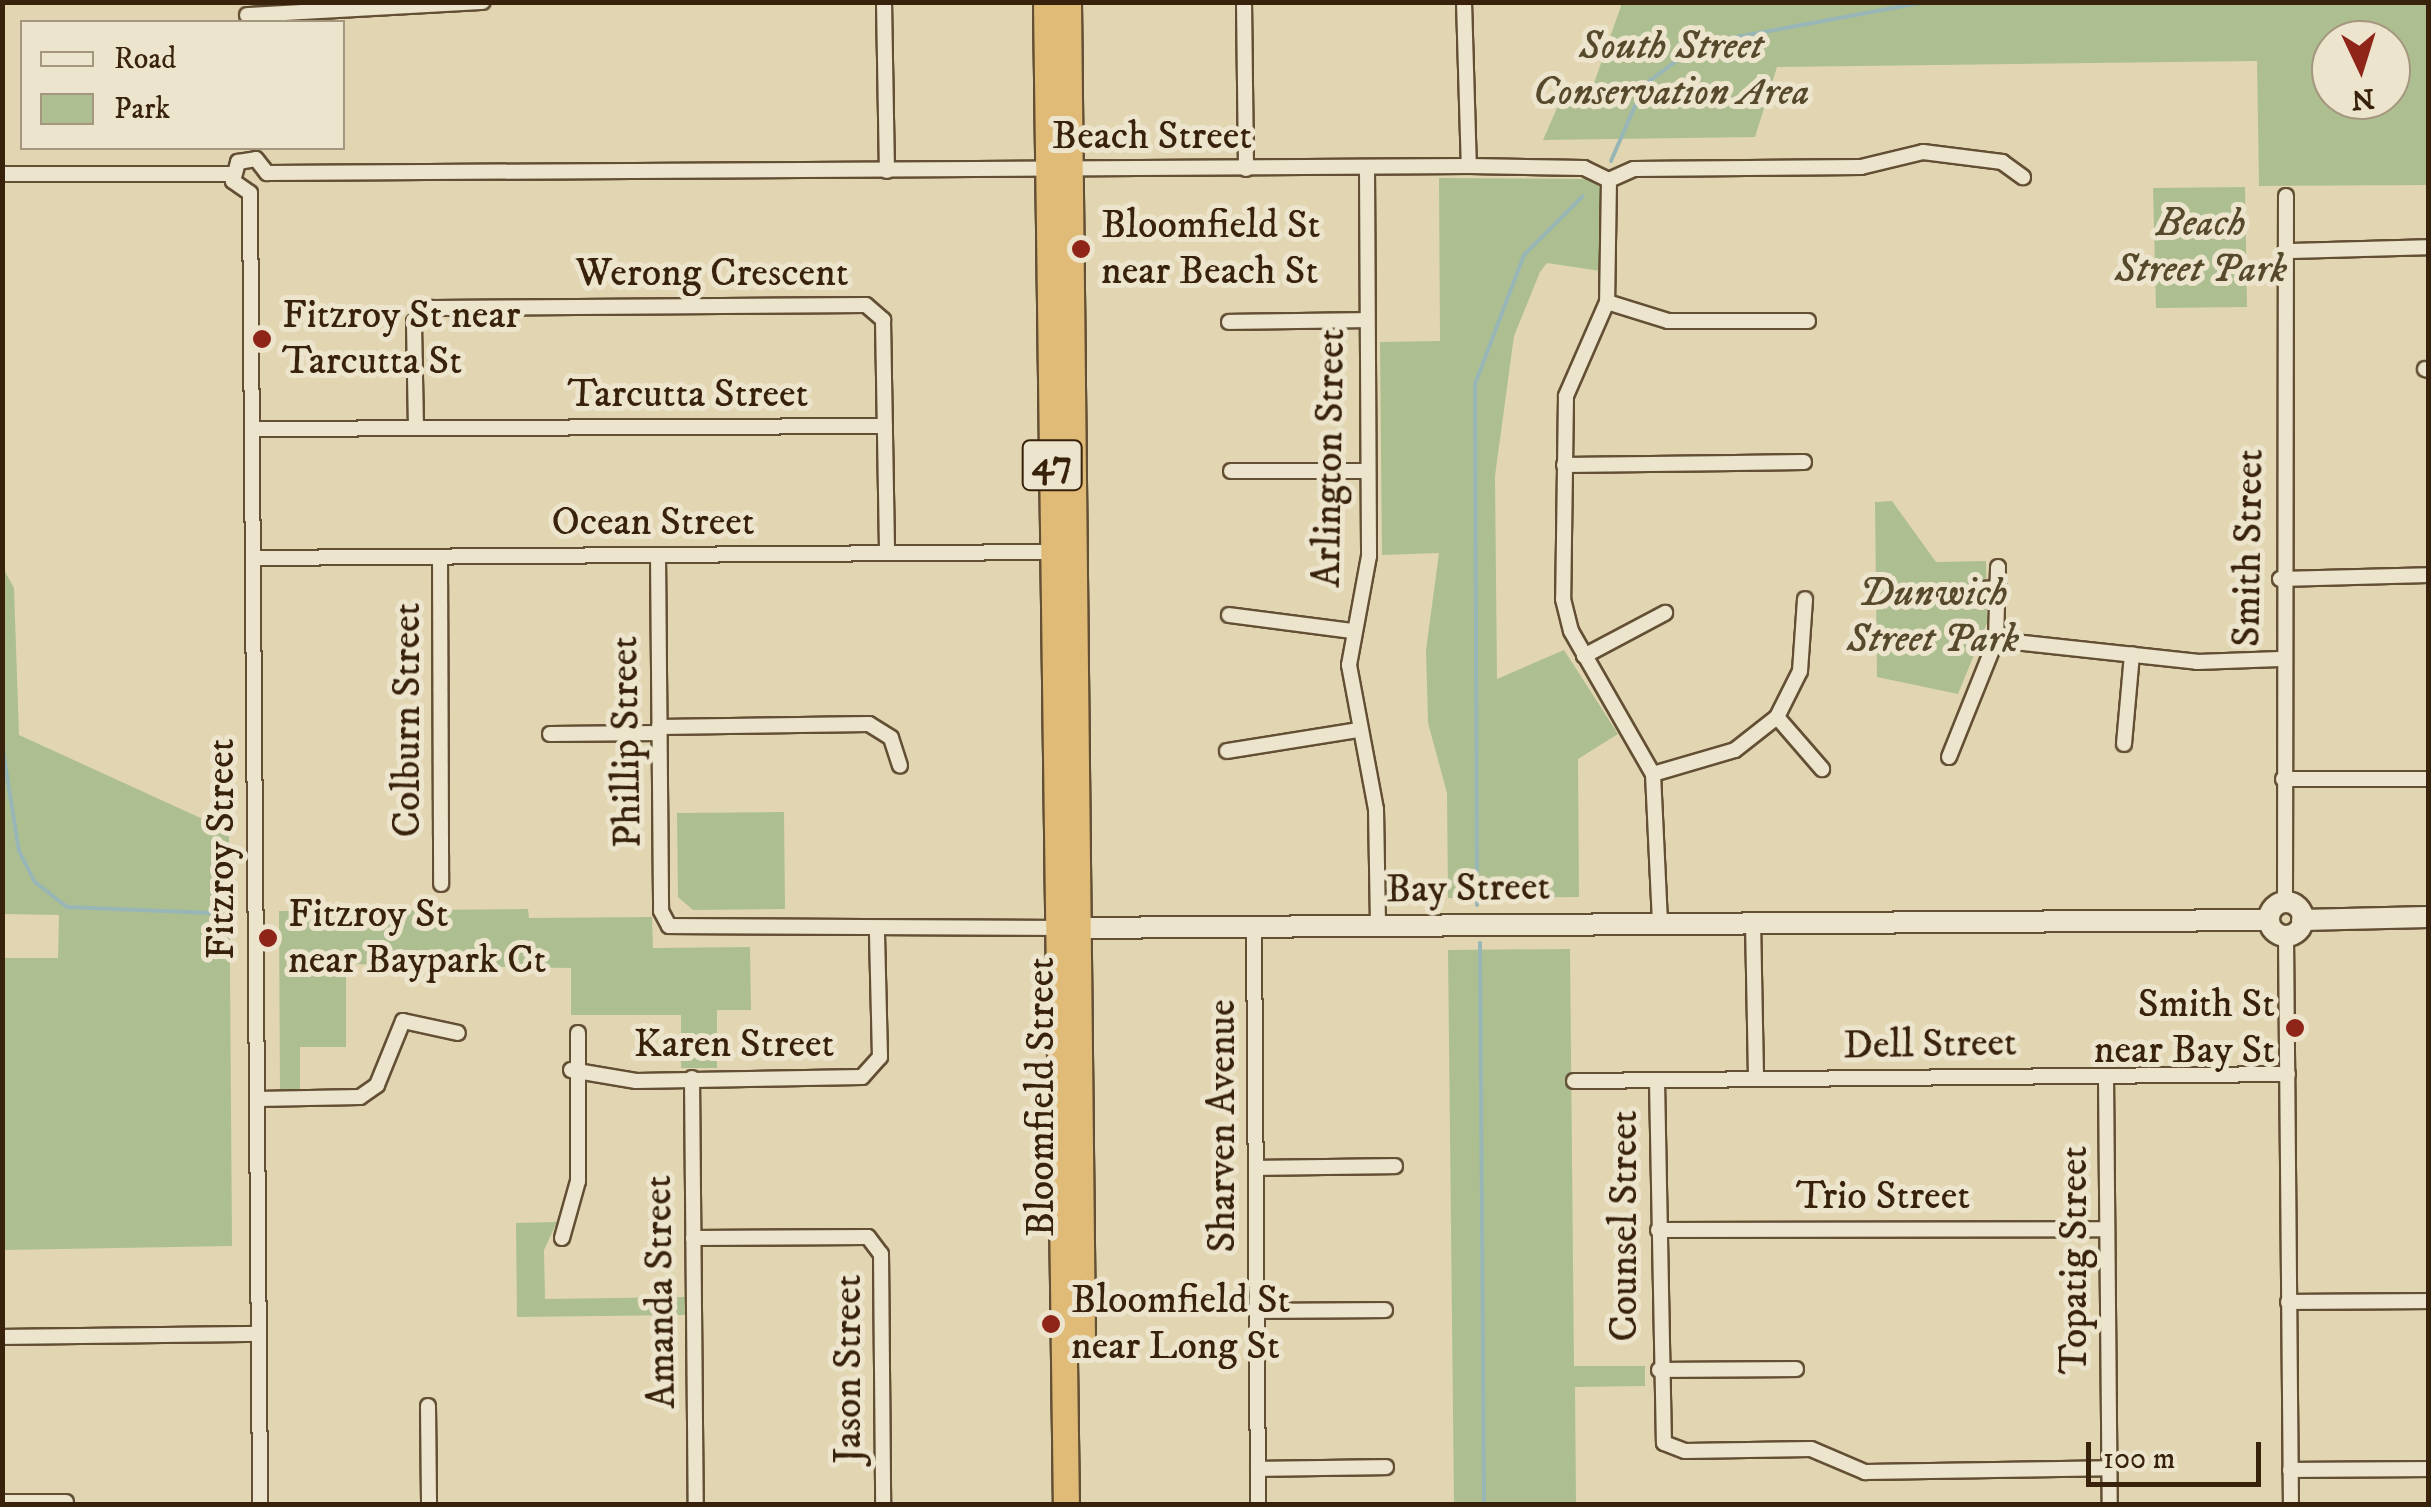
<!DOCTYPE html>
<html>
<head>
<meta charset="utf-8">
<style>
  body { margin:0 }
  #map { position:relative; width:2431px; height:1507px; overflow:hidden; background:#e1d6b1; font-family:"IM FELL DW Pica",serif }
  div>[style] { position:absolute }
  .green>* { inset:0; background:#adbf90 }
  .stream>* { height:4px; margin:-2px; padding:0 2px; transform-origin:2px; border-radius:2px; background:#99b6b7 }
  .roads { filter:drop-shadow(2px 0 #634f34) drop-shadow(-2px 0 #634f34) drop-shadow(0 2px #634f34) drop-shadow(0 -2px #634f34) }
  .street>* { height:14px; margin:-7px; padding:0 7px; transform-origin:7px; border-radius:7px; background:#ece4cc }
  .secondary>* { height:20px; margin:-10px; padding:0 10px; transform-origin:10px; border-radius:10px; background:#ece4cc }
  .secondary>.ring { margin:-10px; padding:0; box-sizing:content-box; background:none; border:20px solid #ece4cc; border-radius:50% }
  .highway>* { height:25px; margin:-12.5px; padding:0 12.5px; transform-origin:12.5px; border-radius:12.5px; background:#e0bb78 }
  .dots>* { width:28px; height:28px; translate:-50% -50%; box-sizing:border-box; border:5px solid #ece4cc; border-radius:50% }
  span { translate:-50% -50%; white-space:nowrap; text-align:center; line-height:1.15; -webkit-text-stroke:10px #ece4cc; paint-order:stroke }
  .shield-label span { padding:2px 8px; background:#ece4cc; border:2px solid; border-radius:8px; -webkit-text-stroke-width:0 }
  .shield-label { font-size:38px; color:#39220b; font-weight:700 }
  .park-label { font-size:40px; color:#56492c; font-style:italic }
  .street-label { font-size:40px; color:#39220b }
  .poi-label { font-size:40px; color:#39220b }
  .left { translate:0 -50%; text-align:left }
  .right { translate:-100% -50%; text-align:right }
  .frame { position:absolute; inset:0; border:5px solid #39220b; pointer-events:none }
  .legend { position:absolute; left:20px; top:20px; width:325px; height:130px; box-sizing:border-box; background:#ece4cc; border:2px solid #a4967f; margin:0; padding:12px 18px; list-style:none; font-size:30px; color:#39220b }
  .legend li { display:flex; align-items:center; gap:20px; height:50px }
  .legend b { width:50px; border:2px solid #a4967f }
  .north { position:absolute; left:2311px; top:20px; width:100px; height:100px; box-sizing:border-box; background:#ece4cc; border:2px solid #a4967f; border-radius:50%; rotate:176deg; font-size:28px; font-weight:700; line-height:40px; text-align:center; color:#39220b }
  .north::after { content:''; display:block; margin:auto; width:35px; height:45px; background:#8f2418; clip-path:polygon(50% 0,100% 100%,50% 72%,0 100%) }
  .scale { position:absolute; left:2086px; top:1442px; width:175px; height:45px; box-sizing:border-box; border:5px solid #39220b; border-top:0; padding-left:12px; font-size:30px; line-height:35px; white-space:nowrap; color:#39220b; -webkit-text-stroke:8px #ece4cc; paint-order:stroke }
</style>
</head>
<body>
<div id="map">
  <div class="green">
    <i style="clip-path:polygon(evenodd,1622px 3px,2428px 3px,2428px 185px,2259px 186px,2257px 61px,1777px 67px,1755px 137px,1543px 140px,1557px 108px,1592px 89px,1622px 3px,2331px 40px,2391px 40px,2391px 100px,2331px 100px,2331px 40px)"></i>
    <i style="clip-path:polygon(1439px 178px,1592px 179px,1600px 188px,1601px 271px,1547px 263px,1540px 272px,1514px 336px,1495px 476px,1497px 679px,1564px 650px,1618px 734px,1578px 759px,1579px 897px,1448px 898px,1447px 793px,1428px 723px,1426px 650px,1439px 553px,1382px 555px,1380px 342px,1440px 341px)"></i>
    <i style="clip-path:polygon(2245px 187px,2247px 307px,2156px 308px,2153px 188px)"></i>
    <i style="clip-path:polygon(1892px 501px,1936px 562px,1986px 561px,1987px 623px,1958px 694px,1877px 677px,1875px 502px)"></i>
    <i style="clip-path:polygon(3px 568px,14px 588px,19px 735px,229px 831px,232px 1246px,3px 1250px,3px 958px,58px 958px,59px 915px,3px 914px)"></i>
    <i style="clip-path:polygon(784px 812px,785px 909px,693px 910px,678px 897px,677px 813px)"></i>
    <i style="clip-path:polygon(528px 909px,529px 918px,652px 917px,653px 948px,750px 947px,751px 1010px,717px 1010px,717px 1068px,681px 1068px,681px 1015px,571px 1015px,571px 968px,346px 964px,346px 1047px,300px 1047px,300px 1092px,280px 1092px,279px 911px)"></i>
    <i style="clip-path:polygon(1570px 949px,1574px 1366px,1645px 1366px,1645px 1386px,1575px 1387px,1576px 1504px,1454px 1504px,1448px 950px)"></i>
    <i style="clip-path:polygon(557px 1222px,544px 1250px,545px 1299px,685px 1297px,685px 1315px,517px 1317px,516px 1223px)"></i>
  </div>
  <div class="stream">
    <i style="left:1611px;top:161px;width:83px;rotate:-66.5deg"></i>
    <i style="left:1644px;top:85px;width:69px;rotate:-36.7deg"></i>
    <i style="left:1699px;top:44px;width:230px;rotate:-10.5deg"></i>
    <i style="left:2px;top:744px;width:108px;rotate:81deg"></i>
    <i style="left:19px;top:851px;width:35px;rotate:63deg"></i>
    <i style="left:35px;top:882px;width:41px;rotate:38deg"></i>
    <i style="left:67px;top:907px;width:144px;rotate:2.4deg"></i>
    <i style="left:1477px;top:905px;width:521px;rotate:-90.22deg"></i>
    <i style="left:1475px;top:384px;width:138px;rotate:-69.2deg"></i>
    <i style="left:1524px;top:255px;width:83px;rotate:-45deg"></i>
    <i style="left:1480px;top:943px;width:561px;rotate:89.59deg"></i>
  </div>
  <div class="roads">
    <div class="street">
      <i style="left:884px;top:2px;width:169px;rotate:89deg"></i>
      <i style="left:1244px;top:2px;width:167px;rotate:89.3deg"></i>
      <i style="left:1464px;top:2px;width:164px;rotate:88.3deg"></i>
      <i style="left:247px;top:15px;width:236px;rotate:-3.2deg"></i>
      <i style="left:1367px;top:168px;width:388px;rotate:89.7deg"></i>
      <i style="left:1369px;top:556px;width:111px;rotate:100.4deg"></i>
      <i style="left:1349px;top:665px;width:147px;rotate:79.4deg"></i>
      <i style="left:1376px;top:809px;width:116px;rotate:89deg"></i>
      <i style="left:267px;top:173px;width:1202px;rotate:-0.33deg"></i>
      <i style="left:1469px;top:166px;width:115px;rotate:1deg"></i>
      <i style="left:1584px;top:168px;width:28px;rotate:26deg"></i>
      <i style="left:1609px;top:180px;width:27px;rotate:-24deg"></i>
      <i style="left:1634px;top:169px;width:227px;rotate:-0.5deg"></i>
      <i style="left:1861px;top:167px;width:64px;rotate:-13.6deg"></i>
      <i style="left:1923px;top:152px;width:80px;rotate:7.2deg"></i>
      <i style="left:2002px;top:162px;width:26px;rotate:36deg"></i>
      <i style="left:2px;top:174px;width:230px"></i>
      <i style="left:1609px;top:180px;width:122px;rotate:90.9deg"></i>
      <i style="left:1607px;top:302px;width:103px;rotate:113.6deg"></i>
      <i style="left:1566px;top:396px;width:203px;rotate:90.8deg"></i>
      <i style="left:1563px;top:599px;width:33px;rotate:76deg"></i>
      <i style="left:1571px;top:631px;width:165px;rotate:60.2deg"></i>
      <i style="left:1653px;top:774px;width:148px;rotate:87.3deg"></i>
      <i style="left:250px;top:193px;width:1311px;rotate:89.56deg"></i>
      <i style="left:250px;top:193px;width:21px;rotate:-145deg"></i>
      <i style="left:233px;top:181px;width:20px;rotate:-75deg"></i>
      <i style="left:238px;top:162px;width:18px;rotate:-9deg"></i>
      <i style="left:256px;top:159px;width:18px;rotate:52deg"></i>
      <i style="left:2289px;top:251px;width:139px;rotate:-1.6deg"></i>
      <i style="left:1607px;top:302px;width:64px;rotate:17.3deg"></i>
      <i style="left:1668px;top:321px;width:140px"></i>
      <i style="left:1229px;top:322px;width:137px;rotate:-0.8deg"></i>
      <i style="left:2425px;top:369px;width:3px;rotate:18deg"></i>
      <i style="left:416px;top:428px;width:106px;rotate:-91.1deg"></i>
      <i style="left:414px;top:322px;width:23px;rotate:-38deg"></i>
      <i style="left:432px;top:308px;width:434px;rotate:-0.4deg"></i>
      <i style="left:866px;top:305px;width:23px;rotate:41deg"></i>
      <i style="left:883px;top:320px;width:233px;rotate:89deg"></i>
      <i style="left:252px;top:429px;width:633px;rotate:-0.27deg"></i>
      <i style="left:1564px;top:465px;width:240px;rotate:-0.7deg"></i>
      <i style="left:1231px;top:471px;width:137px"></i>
      <i style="left:658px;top:555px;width:356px;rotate:89.5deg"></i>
      <i style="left:661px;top:911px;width:17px;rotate:62deg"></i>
      <i style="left:669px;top:926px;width:390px;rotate:0.3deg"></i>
      <i style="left:440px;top:557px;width:327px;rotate:89.8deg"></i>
      <i style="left:253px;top:558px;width:801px;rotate:-0.43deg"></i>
      <i style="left:2280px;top:579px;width:148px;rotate:-1.5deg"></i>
      <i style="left:1981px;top:589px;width:18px;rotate:-3deg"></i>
      <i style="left:1229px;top:615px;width:125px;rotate:7.4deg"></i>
      <i style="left:1996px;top:640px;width:202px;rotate:6.2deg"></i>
      <i style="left:2197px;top:662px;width:83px;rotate:-2.1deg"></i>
      <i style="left:1584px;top:656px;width:92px;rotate:-28deg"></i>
      <i style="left:1777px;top:717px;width:69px;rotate:49.1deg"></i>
      <i style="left:659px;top:727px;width:210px;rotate:-0.8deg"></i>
      <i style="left:869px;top:724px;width:26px;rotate:32deg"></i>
      <i style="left:891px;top:738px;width:29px;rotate:72deg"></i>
      <i style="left:550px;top:734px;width:109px;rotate:-0.5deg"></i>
      <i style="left:2124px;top:744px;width:90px;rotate:-84.9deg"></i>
      <i style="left:1227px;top:751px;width:133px;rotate:-9.1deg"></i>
      <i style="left:1949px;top:757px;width:126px;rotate:-68.1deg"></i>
      <i style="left:1996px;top:640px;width:73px;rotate:-88.4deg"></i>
      <i style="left:1653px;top:774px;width:85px;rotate:-16.3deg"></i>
      <i style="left:1735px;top:750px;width:53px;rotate:-38.2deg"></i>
      <i style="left:1777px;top:717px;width:51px;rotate:-63.4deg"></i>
      <i style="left:1800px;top:671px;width:72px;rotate:-86deg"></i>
      <i style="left:2283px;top:779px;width:145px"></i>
      <i style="left:2285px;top:903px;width:707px;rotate:-89.92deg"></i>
      <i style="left:1753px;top:921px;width:158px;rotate:88.9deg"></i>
      <i style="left:1254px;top:926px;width:578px;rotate:89.6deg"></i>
      <i style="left:2286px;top:936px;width:568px;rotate:89.5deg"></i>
      <i style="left:571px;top:1070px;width:66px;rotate:9.6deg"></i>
      <i style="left:636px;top:1081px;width:226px;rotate:-1deg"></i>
      <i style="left:862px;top:1077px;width:27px;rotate:-48deg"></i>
      <i style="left:880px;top:1057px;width:127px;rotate:-91.4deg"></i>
      <i style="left:2106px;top:1076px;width:428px;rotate:89.5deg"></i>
      <i style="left:692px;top:1078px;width:426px;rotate:89.5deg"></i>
      <i style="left:1574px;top:1081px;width:714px;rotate:-0.56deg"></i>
      <i style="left:1657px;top:1081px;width:362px;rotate:88.9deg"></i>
      <i style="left:1664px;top:1443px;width:22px;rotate:21deg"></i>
      <i style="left:1685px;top:1451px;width:126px;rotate:-0.9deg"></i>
      <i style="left:1811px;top:1449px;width:59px;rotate:23.1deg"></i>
      <i style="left:1865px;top:1472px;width:244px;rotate:-0.9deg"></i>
      <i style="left:257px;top:1099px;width:103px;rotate:-1.1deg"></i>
      <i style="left:360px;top:1097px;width:21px;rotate:-35deg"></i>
      <i style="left:377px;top:1085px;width:69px;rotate:-67.9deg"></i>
      <i style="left:403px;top:1021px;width:56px;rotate:12.3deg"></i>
      <i style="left:1256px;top:1168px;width:139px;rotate:-0.8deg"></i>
      <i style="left:1658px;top:1230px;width:449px;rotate:-0.1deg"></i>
      <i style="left:562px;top:1238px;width:59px;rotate:-74.3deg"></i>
      <i style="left:578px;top:1181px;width:148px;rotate:-90deg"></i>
      <i style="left:693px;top:1238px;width:175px;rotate:-0.3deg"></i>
      <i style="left:868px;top:1237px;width:21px;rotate:53deg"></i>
      <i style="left:881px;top:1254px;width:250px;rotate:89.5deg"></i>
      <i style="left:2288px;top:1302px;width:140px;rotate:-0.4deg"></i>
      <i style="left:1257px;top:1311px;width:128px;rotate:-0.4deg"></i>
      <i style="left:2px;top:1337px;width:257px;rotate:-0.7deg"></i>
      <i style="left:1659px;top:1370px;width:137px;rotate:-0.4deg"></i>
      <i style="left:428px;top:1406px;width:98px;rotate:89.4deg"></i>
      <i style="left:1258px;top:1469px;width:128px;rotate:-0.9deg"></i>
      <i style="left:2290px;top:1470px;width:138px;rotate:-0.4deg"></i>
      <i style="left:2px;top:1502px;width:64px"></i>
    </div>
    <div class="secondary">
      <i class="ring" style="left:2269px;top:902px;width:14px;height:14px"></i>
      <i style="left:2302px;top:920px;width:126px;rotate:-1.4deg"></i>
      <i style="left:1066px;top:928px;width:1203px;rotate:-0.38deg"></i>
    </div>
    <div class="highway">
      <i style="left:1046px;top:2px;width:1502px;rotate:89.24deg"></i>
      <i style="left:1068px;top:2px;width:1343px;rotate:89.4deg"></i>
    </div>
  </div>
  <div class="dots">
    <i style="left:1081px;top:249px;background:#8f2418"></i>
    <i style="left:262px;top:339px;background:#8f2418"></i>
    <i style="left:268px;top:938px;background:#8f2418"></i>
    <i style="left:2295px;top:1028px;background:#8f2418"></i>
    <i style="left:1051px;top:1324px;background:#8f2418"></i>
  </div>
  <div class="shield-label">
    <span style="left:1052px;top:465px">47</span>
  </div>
  <div class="park-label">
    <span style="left:1671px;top:70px">South Street<br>Conservation Area</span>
    <span style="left:2201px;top:247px">Beach<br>Street Park</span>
    <span style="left:1933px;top:617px">Dunwich<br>Street Park</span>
  </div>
  <div class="street-label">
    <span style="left:1152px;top:137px">Beach Street</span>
    <span style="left:712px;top:274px">Werong Crescent</span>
    <span style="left:688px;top:395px">Tarcutta Street</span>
    <span style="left:1330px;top:458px;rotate:-89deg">Arlington Street</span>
    <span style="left:653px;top:523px">Ocean Street</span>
    <span style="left:2249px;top:548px;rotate:-89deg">Smith Street</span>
    <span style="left:408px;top:720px;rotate:-90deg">Colburn Street</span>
    <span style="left:627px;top:742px;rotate:-91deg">Phillip Street</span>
    <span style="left:222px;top:849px;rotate:-90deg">Fitzroy Street</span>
    <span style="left:1468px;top:889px;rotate:-1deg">Bay Street</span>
    <span style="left:734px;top:1045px">Karen Street</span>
    <span style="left:1930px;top:1045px;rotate:-1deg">Dell Street</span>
    <span style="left:1042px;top:1097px;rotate:-90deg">Bloomfield Street</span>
    <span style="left:1223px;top:1126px;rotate:-90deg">Sharven Avenue</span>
    <span style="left:1883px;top:1197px">Trio Street</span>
    <span style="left:1625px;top:1226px;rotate:-90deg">Counsel Street</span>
    <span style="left:2075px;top:1260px;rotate:-90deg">Topatig Street</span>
    <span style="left:661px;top:1292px;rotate:-91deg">Amanda Street</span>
    <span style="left:849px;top:1369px;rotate:-90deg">Jason Street</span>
  </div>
  <div class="poi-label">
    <span class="left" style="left:1101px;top:249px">Bloomfield St<br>near Beach St</span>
    <span class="left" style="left:282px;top:339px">Fitzroy St near<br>Tarcutta St</span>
    <span class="left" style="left:288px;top:938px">Fitzroy St<br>near Baypark Ct</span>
    <span class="right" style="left:2275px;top:1028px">Smith St<br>near Bay St</span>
    <span class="left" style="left:1071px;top:1324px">Bloomfield St<br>near Long St</span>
  </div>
  <div class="frame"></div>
  <ul class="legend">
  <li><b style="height:12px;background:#ece4cc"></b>Road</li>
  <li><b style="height:28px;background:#adbf90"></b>Park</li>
  </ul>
  <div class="north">N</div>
  <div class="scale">100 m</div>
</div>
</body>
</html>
